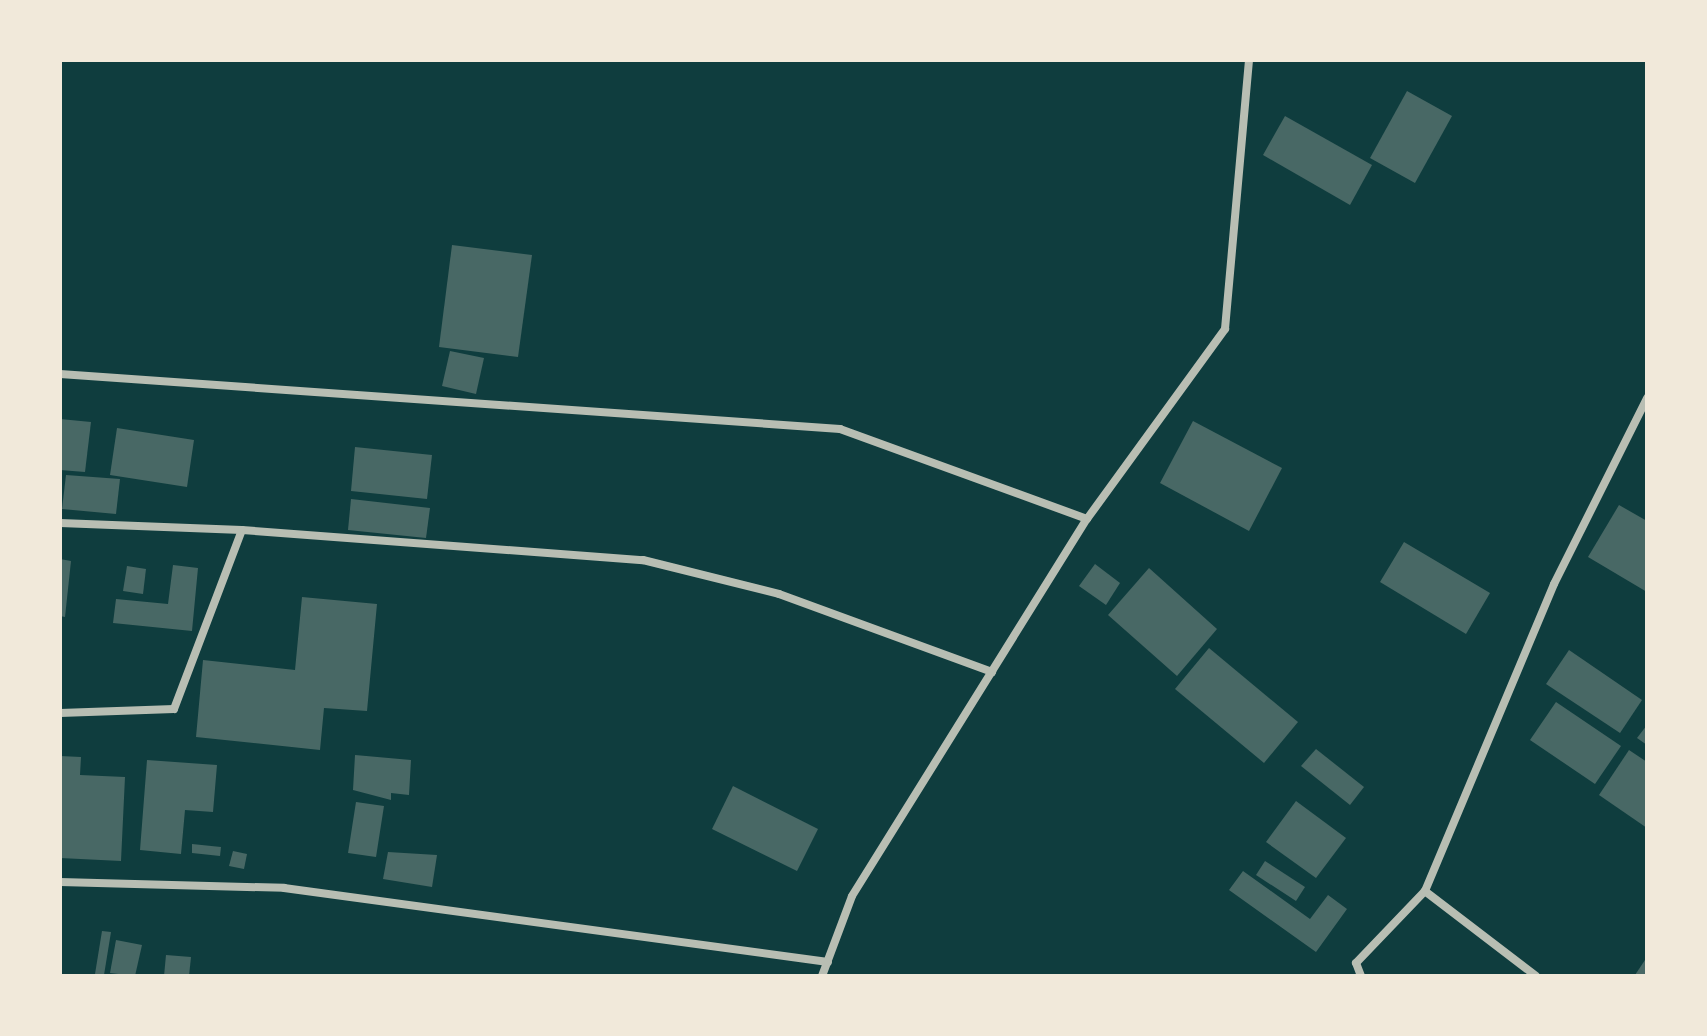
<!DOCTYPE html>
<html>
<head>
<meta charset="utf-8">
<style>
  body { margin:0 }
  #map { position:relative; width:1707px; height:1036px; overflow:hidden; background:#0f3d3e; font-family:"PT Sans",sans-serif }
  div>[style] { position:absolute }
  .building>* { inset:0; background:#486865 }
  .minor>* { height:8px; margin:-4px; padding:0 4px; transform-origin:4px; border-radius:4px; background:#b8beb3 }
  span { translate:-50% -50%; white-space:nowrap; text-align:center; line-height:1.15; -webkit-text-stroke:8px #f1e9da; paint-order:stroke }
  .frame { position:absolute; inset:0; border:62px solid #f1e9da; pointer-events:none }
</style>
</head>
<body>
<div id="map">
  <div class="building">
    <i style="clip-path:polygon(1407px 91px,1452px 116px,1415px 183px,1370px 158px)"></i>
    <i style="clip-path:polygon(1285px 116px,1372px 165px,1350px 205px,1263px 155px)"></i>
    <i style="clip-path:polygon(452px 245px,532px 255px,518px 357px,439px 347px)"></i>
    <i style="clip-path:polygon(450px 351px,484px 358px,476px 394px,442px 386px)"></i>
    <i style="clip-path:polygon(60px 419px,91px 422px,85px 472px,60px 470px)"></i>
    <i style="clip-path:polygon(1193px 421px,1282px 468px,1249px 531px,1160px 483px)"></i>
    <i style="clip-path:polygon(117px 428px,194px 440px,187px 487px,110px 475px)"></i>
    <i style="clip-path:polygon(355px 447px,432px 455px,427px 499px,351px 491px)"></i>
    <i style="clip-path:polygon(66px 475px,120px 479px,116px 514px,62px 509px)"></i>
    <i style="clip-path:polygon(351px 499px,430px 508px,426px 538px,348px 530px)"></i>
    <i style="clip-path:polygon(1619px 505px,1647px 521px,1647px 592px,1588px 557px)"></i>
    <i style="clip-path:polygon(1404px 542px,1490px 593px,1466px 634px,1380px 582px)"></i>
    <i style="clip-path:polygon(60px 559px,71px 561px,65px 617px,60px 616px)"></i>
    <i style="clip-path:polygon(1095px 564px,1120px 583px,1106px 605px,1079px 586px)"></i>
    <i style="clip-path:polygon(173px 565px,198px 568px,192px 631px,113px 623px,116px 599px,168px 604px)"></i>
    <i style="clip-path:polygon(127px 566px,146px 569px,143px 594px,123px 591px)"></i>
    <i style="clip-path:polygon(1149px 568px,1217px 629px,1177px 676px,1108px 615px)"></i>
    <i style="clip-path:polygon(302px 597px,377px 604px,367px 711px,324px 708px,320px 750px,196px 737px,203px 660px,295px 670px)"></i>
    <i style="clip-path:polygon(1209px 648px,1298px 722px,1264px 763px,1175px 689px)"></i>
    <i style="clip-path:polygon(1569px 650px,1642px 700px,1620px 733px,1546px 684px)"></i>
    <i style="clip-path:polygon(1556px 702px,1621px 746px,1595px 784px,1530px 740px)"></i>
    <i style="clip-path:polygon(1647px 725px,1647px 745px,1637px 738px)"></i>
    <i style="clip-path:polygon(1316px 749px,1364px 787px,1350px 805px,1301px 766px)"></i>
    <i style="clip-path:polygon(1629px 750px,1647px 762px,1647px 828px,1599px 795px)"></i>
    <i style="clip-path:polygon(355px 755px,411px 760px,409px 795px,391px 793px,391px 800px,353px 790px)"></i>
    <i style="clip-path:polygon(60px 756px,81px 757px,80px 775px,125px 777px,121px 861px,60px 858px)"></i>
    <i style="clip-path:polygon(147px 760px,217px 765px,213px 812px,185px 810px,181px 854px,140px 850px)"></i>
    <i style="clip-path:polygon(733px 786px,818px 829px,797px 871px,712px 829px)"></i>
    <i style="clip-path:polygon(1296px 801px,1346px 838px,1316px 878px,1266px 842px)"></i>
    <i style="clip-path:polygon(356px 802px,384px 806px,376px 857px,348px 853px)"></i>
    <i style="clip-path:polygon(192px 844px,221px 847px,220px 856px,192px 853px)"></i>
    <i style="clip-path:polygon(233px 851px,247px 854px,244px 869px,229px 866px)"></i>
    <i style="clip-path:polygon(388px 852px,437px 855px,432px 887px,383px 879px)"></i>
    <i style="clip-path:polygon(1265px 861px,1305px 887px,1296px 901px,1256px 875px)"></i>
    <i style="clip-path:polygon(1243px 871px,1310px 919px,1328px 895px,1347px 909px,1316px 952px,1229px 890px)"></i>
    <i style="clip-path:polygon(102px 931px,111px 932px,104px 975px,95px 974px)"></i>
    <i style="clip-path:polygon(116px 940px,142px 945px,135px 976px,110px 973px)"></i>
    <i style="clip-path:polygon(166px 955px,191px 957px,189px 976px,164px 976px)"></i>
    <i style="clip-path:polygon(1647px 957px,1647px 976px,1637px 976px,1635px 975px)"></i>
  </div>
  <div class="minor">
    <i style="left:60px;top:374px;width:782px;rotate:4.03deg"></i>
    <i style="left:840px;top:429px;width:263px;rotate:20deg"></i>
    <i style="left:60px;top:523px;width:182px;rotate:2.2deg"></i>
    <i style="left:242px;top:530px;width:402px;rotate:4.3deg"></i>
    <i style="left:643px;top:560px;width:140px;rotate:14deg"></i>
    <i style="left:779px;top:594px;width:227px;rotate:20.1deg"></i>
    <i style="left:60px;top:713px;width:114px;rotate:-2deg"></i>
    <i style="left:174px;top:709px;width:191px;rotate:-69.2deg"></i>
    <i style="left:60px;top:882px;width:224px;rotate:1.5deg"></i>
    <i style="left:284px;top:888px;width:549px;rotate:7.75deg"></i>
    <i style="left:822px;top:976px;width:85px;rotate:-69.4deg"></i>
    <i style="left:852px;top:896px;width:444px;rotate:-58.1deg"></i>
    <i style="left:1087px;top:519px;width:235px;rotate:-54deg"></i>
    <i style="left:1225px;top:329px;width:270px;rotate:-84.9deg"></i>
    <i style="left:1361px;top:976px;width:14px;rotate:-111deg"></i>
    <i style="left:1356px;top:963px;width:100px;rotate:-46.2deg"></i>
    <i style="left:1536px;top:976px;width:140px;rotate:-142.6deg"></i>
    <i style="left:1425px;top:891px;width:333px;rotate:-67.2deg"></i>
    <i style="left:1554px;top:584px;width:208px;rotate:-63.4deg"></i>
  </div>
  <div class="frame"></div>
</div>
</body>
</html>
